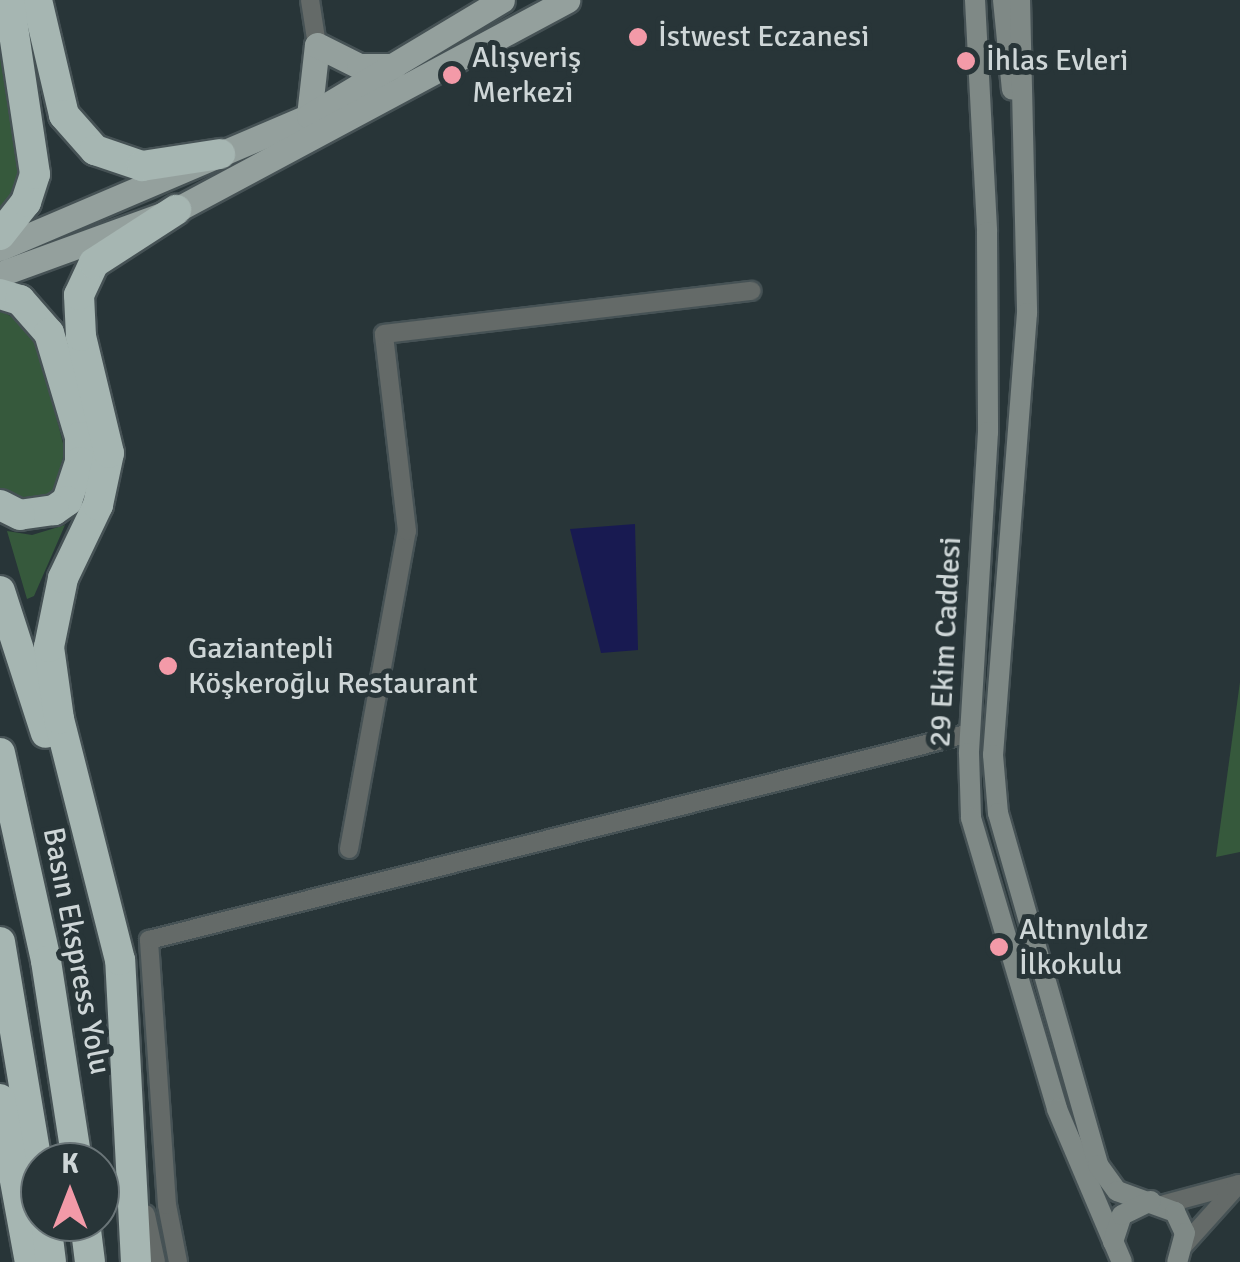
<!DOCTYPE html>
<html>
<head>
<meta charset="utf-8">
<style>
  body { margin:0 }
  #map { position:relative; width:1240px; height:1262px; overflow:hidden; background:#283538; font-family:Signika,sans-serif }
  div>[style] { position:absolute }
  .green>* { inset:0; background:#36593c }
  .water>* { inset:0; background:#181a51 }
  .roads { filter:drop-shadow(2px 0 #465255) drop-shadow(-2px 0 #465255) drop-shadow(0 2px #465255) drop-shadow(0 -2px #465255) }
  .minor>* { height:18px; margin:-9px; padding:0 9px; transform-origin:9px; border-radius:9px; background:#646a68 }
  .tertiary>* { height:20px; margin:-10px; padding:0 10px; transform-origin:10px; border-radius:10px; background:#646a68 }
  .secondary>* { height:20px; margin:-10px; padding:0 10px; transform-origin:10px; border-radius:10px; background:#7f8986 }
  .primary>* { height:25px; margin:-12.5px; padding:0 12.5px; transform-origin:12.5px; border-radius:12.5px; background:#94a09d }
  .motorway>* { height:30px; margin:-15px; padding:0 15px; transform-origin:15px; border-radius:15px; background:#a6b6b2 }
  .dots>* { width:28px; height:28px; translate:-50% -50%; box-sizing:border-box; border:5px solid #283538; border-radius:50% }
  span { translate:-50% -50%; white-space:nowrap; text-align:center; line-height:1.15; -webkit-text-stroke:10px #283538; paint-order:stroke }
  .poi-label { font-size:30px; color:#ced6d7 }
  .left { translate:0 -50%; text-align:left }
  .street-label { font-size:30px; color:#ced6d7 }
  .north { position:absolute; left:20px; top:1142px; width:100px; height:100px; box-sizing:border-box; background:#283538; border:2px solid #6a7578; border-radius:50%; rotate:0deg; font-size:28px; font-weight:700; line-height:40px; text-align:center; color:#ced6d7 }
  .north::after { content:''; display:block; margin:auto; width:35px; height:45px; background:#f39aa8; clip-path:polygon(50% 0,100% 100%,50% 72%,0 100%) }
</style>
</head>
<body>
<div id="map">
  <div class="green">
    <i style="clip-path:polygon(0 31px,20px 173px,0 216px)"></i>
    <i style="clip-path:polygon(0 310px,34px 330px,65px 451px,52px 495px,23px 502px,0 490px)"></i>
    <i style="clip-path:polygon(65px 525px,34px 596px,27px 599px,7px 531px,32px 535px)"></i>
    <i style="clip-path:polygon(1240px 682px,1240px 852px,1216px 857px)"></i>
  </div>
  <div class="water">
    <i style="clip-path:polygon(635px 524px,638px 650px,601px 653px,570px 529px)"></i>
  </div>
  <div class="roads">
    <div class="minor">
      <i style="left:310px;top:0;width:46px;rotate:81.2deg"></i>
      <i style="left:349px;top:849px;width:323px;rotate:-79.7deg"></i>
      <i style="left:407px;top:531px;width:198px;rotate:-96.7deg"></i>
      <i style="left:384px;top:334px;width:370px;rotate:-6.7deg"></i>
      <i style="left:1165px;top:1204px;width:77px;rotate:-15.1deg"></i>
      <i style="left:1239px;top:1184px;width:82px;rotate:132deg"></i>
      <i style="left:178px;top:1262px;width:58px;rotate:-100.9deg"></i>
      <i style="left:167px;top:1205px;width:266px;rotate:-93.9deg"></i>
      <i style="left:149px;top:940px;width:847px;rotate:-14.15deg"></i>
    </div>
    <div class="tertiary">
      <i style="left:145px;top:1215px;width:48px;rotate:78deg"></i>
    </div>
    <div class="secondary">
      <i style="left:975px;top:0;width:232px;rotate:87deg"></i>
      <i style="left:987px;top:232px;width:200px;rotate:89.7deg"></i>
      <i style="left:988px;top:432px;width:322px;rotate:93.4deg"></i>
      <i style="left:969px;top:753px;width:65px;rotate:88.2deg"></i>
      <i style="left:971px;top:818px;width:303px;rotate:73.5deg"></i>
      <i style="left:1057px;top:1109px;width:166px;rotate:67deg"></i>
      <i style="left:1003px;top:0;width:90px;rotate:84.3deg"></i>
      <i style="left:1020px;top:0;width:313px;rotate:88.7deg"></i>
      <i style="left:1027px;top:313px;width:443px;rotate:94.4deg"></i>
      <i style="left:993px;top:755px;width:58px;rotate:85.1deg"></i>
      <i style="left:998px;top:813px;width:366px;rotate:74.1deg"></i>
      <i style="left:1098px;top:1165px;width:32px;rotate:54deg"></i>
      <i style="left:1117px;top:1191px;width:62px;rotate:19.9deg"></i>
      <i style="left:1175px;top:1212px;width:23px;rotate:65deg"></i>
      <i style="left:1185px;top:1233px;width:30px;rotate:105deg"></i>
      <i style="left:1113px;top:1242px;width:28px;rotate:-72deg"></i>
      <i style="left:1122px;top:1215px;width:32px;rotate:-26deg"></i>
    </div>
    <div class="primary">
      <i style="left:309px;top:116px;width:71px;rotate:-83.6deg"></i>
      <i style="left:317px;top:45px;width:47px;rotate:26.6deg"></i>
      <i style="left:359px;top:66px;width:35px"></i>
      <i style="left:0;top:248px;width:336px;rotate:-23.1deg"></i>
      <i style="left:309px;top:116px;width:225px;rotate:-31deg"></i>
      <i style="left:0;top:274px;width:187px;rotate:-20deg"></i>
      <i style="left:176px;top:210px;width:444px;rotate:-28.2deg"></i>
    </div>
    <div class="motorway">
      <i style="left:37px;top:0;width:118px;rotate:76.8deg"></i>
      <i style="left:64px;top:115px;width:47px;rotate:48.5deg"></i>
      <i style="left:95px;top:150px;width:50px;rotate:18.8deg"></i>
      <i style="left:142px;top:166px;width:79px;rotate:-8.7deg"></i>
      <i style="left:0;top:235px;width:42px;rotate:-51.8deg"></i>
      <i style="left:26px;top:202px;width:29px;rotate:-72deg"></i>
      <i style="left:35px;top:174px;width:176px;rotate:-98.5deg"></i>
      <i style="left:0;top:294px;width:21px;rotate:17deg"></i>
      <i style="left:20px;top:300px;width:44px;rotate:48.7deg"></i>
      <i style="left:49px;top:333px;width:109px;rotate:73.4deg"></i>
      <i style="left:80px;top:437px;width:25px;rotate:90deg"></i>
      <i style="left:80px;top:462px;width:41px;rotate:108.4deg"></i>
      <i style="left:67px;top:501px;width:16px;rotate:145deg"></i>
      <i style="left:54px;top:510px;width:34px;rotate:172deg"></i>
      <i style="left:20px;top:515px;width:22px;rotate:-153deg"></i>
      <i style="left:0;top:591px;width:149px;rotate:72.1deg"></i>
      <i style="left:0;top:753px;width:213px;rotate:77.5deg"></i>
      <i style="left:46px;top:961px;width:203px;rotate:81.2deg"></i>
      <i style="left:0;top:942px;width:242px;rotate:80.5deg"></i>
      <i style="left:0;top:1099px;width:166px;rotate:79.6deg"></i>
      <i style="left:46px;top:1222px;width:40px;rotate:82.9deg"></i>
      <i style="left:85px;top:1222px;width:40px;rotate:82.9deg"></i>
      <i style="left:136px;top:1262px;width:302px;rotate:-93deg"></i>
      <i style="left:120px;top:960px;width:249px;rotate:-104.2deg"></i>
      <i style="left:59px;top:719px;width:73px;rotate:-97.9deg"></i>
      <i style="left:49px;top:647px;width:70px;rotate:-78.5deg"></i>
      <i style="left:63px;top:578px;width:81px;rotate:-64.4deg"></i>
      <i style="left:98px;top:505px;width:53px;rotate:-78.1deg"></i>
      <i style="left:109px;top:453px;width:120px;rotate:-103.5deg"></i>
      <i style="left:81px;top:336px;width:41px;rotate:-92.8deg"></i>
      <i style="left:79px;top:295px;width:35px;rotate:-65deg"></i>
      <i style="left:94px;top:263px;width:98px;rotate:-32.9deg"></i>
    </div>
  </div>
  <div class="dots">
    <i style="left:638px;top:37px;background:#f39aa8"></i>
    <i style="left:966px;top:61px;background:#f39aa8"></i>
    <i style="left:452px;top:75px;background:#f39aa8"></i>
    <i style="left:168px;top:666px;background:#f39aa8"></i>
    <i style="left:999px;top:947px;background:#f39aa8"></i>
  </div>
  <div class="poi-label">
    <span class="left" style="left:658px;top:37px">İstwest Eczanesi</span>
    <span class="left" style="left:472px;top:75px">Alışveriş<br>Merkezi</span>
    <span class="left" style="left:986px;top:61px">İhlas Evleri</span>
    <span class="left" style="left:188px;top:666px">Gaziantepli<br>Köşkeroğlu Restaurant</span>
    <span class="left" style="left:1019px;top:947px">Altınyıldız<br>İlkokulu</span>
  </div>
  <div class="street-label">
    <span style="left:946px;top:642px;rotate:-87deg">29 Ekim Caddesi</span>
    <span style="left:76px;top:951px;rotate:79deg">Basın Ekspress Yolu</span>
  </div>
  <div class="north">K</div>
</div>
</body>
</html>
